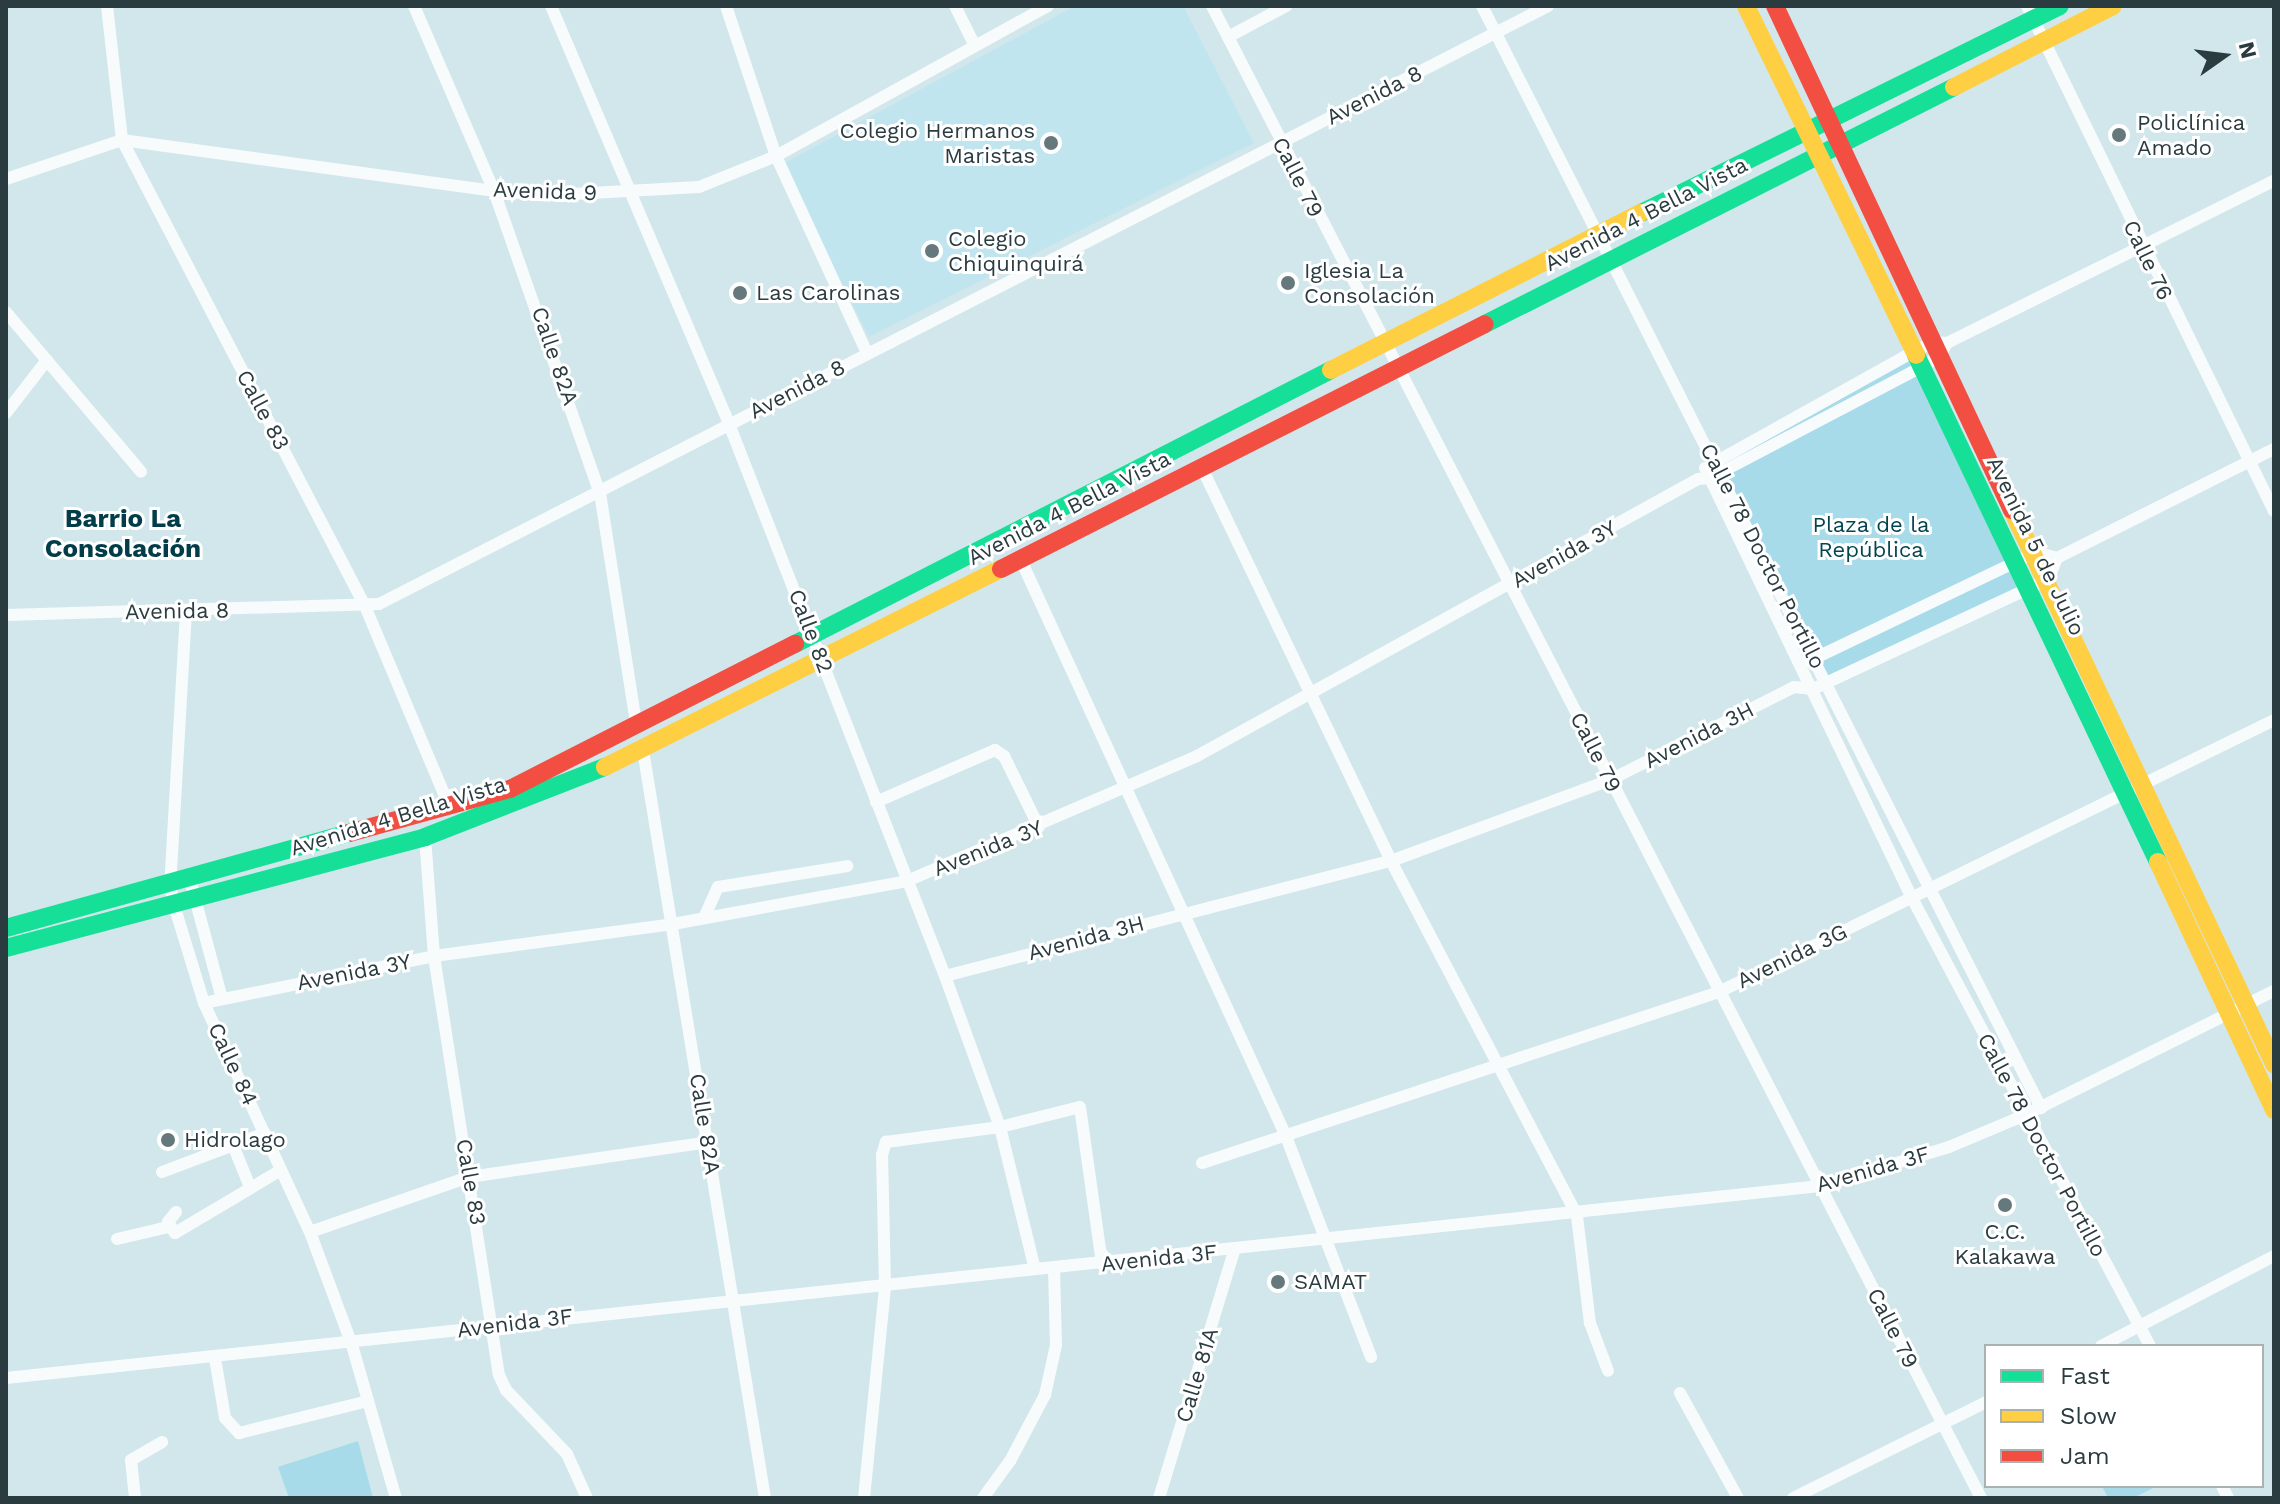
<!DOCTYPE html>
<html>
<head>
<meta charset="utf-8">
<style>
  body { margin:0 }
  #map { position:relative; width:2280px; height:1504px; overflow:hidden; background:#d1e7ec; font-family:"Work Sans",sans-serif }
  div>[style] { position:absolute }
  .built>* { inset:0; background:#c0e5ef }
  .green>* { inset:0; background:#a7dbe9 }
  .street>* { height:12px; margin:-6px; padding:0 6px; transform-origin:6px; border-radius:6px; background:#f8fbfc }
  .fast>* { height:18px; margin:-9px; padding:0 9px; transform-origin:9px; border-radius:9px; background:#16e098 }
  .slow>* { height:18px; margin:-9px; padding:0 9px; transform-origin:9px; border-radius:9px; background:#ffcf43 }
  .jam>* { height:18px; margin:-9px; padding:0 9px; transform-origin:9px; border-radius:9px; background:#f24e42 }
  .dots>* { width:22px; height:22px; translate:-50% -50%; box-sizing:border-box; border:4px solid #fff; border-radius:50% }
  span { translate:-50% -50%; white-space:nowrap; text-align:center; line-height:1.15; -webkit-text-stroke:6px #fff; paint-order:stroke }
  .street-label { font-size:22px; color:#2b3c40 }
  .poi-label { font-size:22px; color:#2b3c40 }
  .left { translate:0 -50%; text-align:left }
  .right { translate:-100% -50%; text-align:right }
  .park-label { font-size:22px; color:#024551 }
  .quarter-label { font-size:26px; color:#003d49; font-weight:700 }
  .frame { position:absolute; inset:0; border:8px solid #2b3c40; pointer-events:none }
  .legend { position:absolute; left:1984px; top:1344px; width:280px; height:144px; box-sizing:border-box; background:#fff; border:2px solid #aab1b3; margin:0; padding:10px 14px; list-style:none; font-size:24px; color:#2b3c40 }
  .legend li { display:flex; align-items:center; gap:16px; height:40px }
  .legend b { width:40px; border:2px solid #aab1b3 }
  .north { position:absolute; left:2184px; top:16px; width:80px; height:80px; -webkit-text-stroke:6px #fff; paint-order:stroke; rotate:76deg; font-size:22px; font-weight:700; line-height:32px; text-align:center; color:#2b3c40 }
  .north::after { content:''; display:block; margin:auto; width:28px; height:36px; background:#2b3c40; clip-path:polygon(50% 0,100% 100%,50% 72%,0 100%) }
</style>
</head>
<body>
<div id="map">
  <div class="built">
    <i style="clip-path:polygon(1075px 6px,1183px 6px,1254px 143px,869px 337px,781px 165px)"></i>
  </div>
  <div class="green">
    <i style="clip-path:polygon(1908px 360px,2022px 595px,1823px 687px,1715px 468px)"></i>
    <i style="clip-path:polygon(358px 1441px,373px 1498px,289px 1498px,278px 1467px)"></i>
    <i style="clip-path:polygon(2102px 1486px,2157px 1486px,2133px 1498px,2108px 1498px)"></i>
  </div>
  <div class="street">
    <i style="left:107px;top:6px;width:135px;rotate:83.6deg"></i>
    <i style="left:122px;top:140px;width:526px;rotate:62.46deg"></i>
    <i style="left:365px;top:606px;width:219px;rotate:67.2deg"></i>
    <i style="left:414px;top:6px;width:202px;rotate:66.6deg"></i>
    <i style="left:494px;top:191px;width:320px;rotate:70.7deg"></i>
    <i style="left:600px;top:493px;width:234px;rotate:81.1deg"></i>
    <i style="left:551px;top:6px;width:454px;rotate:66.9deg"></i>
    <i style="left:729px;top:424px;width:593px;rotate:68.63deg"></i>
    <i style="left:945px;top:976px;width:161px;rotate:70deg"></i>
    <i style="left:1000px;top:1127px;width:146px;rotate:76.2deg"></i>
    <i style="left:726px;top:6px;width:158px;rotate:71.6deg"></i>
    <i style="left:776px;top:156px;width:217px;rotate:65.2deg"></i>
    <i style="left:955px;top:6px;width:42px;rotate:63.4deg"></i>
    <i style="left:1212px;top:6px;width:1679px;rotate:62.73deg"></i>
    <i style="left:1482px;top:6px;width:1236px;rotate:63.1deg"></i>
    <i style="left:2027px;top:6px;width:562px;rotate:63.94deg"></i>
    <i style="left:1228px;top:37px;width:66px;rotate:-28.1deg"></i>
    <i style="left:6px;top:179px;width:122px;rotate:-18.6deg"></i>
    <i style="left:122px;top:140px;width:375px;rotate:7.8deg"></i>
    <i style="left:494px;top:191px;width:61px;rotate:3.8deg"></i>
    <i style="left:555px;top:195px;width:144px;rotate:-3.2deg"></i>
    <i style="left:699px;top:187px;width:83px;rotate:-21.9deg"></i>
    <i style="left:776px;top:156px;width:311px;rotate:-28.9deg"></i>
    <i style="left:6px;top:312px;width:209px;rotate:49.8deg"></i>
    <i style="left:6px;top:413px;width:67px;rotate:-52.3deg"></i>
    <i style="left:1710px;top:465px;width:235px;rotate:-29.1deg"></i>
    <i style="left:1915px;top:351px;width:21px;rotate:-25deg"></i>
    <i style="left:1934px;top:342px;width:13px;rotate:4deg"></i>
    <i style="left:1947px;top:343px;width:365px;rotate:-26.4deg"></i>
    <i style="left:1202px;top:468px;width:436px;rotate:64.3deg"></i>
    <i style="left:1391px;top:861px;width:401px;rotate:62.3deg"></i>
    <i style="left:1577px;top:1216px;width:108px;rotate:83.1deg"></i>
    <i style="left:1590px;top:1323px;width:51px;rotate:69.4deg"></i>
    <i style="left:1705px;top:468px;width:477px;rotate:64.3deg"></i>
    <i style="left:1912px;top:898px;width:507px;rotate:62.02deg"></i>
    <i style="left:1020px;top:558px;width:634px;rotate:65.29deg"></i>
    <i style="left:1285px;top:1134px;width:239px;rotate:68.9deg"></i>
    <i style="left:186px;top:611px;width:274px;rotate:93.3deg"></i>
    <i style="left:170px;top:885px;width:20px;rotate:79deg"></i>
    <i style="left:174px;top:905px;width:102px;rotate:73deg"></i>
    <i style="left:204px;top:1003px;width:252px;rotate:65.2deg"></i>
    <i style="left:310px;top:1232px;width:121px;rotate:69.6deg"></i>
    <i style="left:352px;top:1345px;width:159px;rotate:74deg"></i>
    <i style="left:6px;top:615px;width:373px;rotate:-1.7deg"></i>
    <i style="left:379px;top:604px;width:1313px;rotate:-27.09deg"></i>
    <i style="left:1809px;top:661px;width:252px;rotate:-25.6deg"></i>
    <i style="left:2036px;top:552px;width:22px;rotate:16deg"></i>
    <i style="left:643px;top:750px;width:758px;rotate:80.74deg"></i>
    <i style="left:876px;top:802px;width:130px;rotate:-23.6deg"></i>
    <i style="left:995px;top:750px;width:11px;rotate:34deg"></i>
    <i style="left:1004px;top:756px;width:79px;rotate:63.8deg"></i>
    <i style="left:425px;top:837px;width:119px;rotate:85.7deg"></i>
    <i style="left:434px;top:956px;width:424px;rotate:81.2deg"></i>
    <i style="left:499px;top:1375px;width:17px;rotate:65deg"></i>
    <i style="left:506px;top:1390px;width:88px;rotate:46.4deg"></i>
    <i style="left:567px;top:1454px;width:48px;rotate:65.6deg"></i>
    <i style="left:190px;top:880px;width:123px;rotate:74.9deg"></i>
    <i style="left:704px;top:918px;width:34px;rotate:-66deg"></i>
    <i style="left:718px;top:887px;width:131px;rotate:-9.2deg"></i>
    <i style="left:945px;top:976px;width:461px;rotate:-14.5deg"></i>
    <i style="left:1391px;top:861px;width:233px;rotate:-20.3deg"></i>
    <i style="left:1610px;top:780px;width:206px;rotate:-26.8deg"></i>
    <i style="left:1794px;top:687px;width:19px;rotate:6deg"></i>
    <i style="left:1813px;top:689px;width:239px;rotate:-25deg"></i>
    <i style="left:2030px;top:588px;width:21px;rotate:-28deg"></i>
    <i style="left:2049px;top:578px;width:22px;rotate:-68deg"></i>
    <i style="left:2057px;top:558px;width:243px;rotate:-26.7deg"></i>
    <i style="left:204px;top:1003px;width:235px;rotate:-11.5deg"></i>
    <i style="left:434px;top:956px;width:241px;rotate:-7.6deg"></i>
    <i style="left:673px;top:924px;width:238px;rotate:-10.4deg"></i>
    <i style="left:907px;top:881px;width:316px;rotate:-23.3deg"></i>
    <i style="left:1197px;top:756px;width:572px;rotate:-28.94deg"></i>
    <i style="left:1698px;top:479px;width:12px;rotate:-5deg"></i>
    <i style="left:1710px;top:478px;width:241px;rotate:-27.7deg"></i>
    <i style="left:1923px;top:366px;width:20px;rotate:-30deg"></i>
    <i style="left:1940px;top:356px;width:15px;rotate:-62deg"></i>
    <i style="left:233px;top:1145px;width:45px;rotate:68deg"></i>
    <i style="left:1202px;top:1163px;width:545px;rotate:-18.3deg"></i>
    <i style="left:1719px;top:992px;width:618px;rotate:-26.11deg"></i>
    <i style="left:162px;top:1172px;width:110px;rotate:-20.7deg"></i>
    <i style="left:176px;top:1212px;width:13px;rotate:129deg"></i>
    <i style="left:168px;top:1222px;width:13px;rotate:58deg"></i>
    <i style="left:175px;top:1233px;width:123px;rotate:-30.7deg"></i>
    <i style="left:310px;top:1232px;width:168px;rotate:-19.1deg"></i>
    <i style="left:469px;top:1177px;width:242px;rotate:-8.3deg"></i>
    <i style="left:117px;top:1239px;width:52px;rotate:-13.2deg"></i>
    <i style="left:2101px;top:1346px;width:195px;rotate:-27.5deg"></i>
    <i style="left:215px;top:1358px;width:61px;rotate:80.5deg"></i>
    <i style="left:225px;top:1418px;width:21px;rotate:47deg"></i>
    <i style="left:239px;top:1433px;width:133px;rotate:-13.9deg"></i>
    <i style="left:6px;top:1378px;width:1824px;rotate:-6.04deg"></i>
    <i style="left:1820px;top:1186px;width:135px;rotate:-16.8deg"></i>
    <i style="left:1949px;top:1147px;width:82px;rotate:-22.8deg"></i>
    <i style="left:2025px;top:1115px;width:278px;rotate:-26.5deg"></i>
    <i style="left:1680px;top:1393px;width:120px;rotate:61.1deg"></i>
    <i style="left:2222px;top:1486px;width:13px;rotate:63deg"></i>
    <i style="left:135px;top:1498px;width:38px;rotate:-96deg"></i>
    <i style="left:131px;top:1460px;width:36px;rotate:-30deg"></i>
    <i style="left:864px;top:1498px;width:213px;rotate:-84.3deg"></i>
    <i style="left:885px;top:1286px;width:131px;rotate:-91.3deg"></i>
    <i style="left:882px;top:1155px;width:14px;rotate:-73deg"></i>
    <i style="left:886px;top:1142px;width:115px;rotate:-7.5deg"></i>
    <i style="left:1000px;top:1127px;width:82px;rotate:-14deg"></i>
    <i style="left:1080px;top:1107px;width:159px;rotate:82deg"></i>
    <i style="left:983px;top:1498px;width:46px;rotate:-53.9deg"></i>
    <i style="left:1010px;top:1461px;width:75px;rotate:-62.1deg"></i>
    <i style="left:1045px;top:1395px;width:51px;rotate:-77.6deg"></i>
    <i style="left:1056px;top:1345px;width:78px;rotate:-91.5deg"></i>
    <i style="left:1159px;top:1498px;width:258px;rotate:-73.1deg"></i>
    <i style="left:1793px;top:1498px;width:216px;rotate:-26.4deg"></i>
  </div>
  <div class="fast">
    <i style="left:1641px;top:213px;width:467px;rotate:-26.3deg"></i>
    <i style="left:1485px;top:324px;width:525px;rotate:-26.81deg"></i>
    <i style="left:1916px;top:355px;width:562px;rotate:64.48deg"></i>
    <i style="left:795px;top:644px;width:602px;rotate:-27.08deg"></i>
    <i style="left:6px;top:928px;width:356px;rotate:-15.5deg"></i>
    <i style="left:6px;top:948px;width:433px;rotate:-14.8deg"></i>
    <i style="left:425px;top:837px;width:193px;rotate:-21.3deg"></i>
  </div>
  <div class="slow">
    <i style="left:1746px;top:6px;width:388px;rotate:64deg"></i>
    <i style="left:1954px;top:87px;width:178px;rotate:-27deg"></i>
    <i style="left:1331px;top:370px;width:347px;rotate:-26.9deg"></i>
    <i style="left:2012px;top:510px;width:613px;rotate:64.69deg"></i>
    <i style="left:605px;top:767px;width:443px;rotate:-26.6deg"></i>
    <i style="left:2158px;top:862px;width:274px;rotate:64.9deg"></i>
  </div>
  <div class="jam">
    <i style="left:1775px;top:6px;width:557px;rotate:64.82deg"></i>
    <i style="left:1001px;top:569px;width:542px;rotate:-26.85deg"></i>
    <i style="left:349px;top:833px;width:167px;rotate:-15.3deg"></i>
    <i style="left:510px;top:789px;width:320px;rotate:-27deg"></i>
  </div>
  <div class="dots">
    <i style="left:2119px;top:135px;background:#65787c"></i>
    <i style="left:1051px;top:143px;background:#65787c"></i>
    <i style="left:932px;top:251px;background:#65787c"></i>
    <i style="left:1288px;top:283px;background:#65787c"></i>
    <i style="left:740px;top:293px;background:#65787c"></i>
    <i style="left:168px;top:1140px;background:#65787c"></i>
    <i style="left:2005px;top:1205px;background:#65787c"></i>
    <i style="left:1278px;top:1282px;background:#65787c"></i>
  </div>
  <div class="street-label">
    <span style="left:1374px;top:95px;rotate:-27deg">Avenida 8</span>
    <span style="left:1298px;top:177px;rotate:63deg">Calle 79</span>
    <span style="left:545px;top:191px;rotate:2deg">Avenida 9</span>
    <span style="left:1646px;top:214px;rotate:-27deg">Avenida 4 Bella Vista</span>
    <span style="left:2148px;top:260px;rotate:64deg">Calle 76</span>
    <span style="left:555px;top:356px;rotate:71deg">Calle 82A</span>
    <span style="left:797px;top:389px;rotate:-27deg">Avenida 8</span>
    <span style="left:263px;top:410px;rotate:62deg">Calle 83</span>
    <span style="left:1069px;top:508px;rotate:-27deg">Avenida 4 Bella Vista</span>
    <span style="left:2036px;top:546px;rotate:64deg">Avenida 5 de Julio</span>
    <span style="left:1564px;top:554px;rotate:-29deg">Avenida 3Y</span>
    <span style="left:1763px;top:556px;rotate:63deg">Calle 78 Doctor Portillo</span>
    <span style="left:177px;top:611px;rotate:-1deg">Avenida 8</span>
    <span style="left:811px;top:631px;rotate:69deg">Calle 82</span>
    <span style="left:1699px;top:735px;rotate:-27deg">Avenida 3H</span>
    <span style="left:1596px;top:752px;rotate:63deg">Calle 79</span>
    <span style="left:398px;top:816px;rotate:-17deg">Avenida 4 Bella Vista</span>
    <span style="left:988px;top:848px;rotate:-22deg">Avenida 3Y</span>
    <span style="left:1086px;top:938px;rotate:-15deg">Avenida 3H</span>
    <span style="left:1792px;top:956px;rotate:-26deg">Avenida 3G</span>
    <span style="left:354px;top:972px;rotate:-11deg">Avenida 3Y</span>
    <span style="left:233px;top:1064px;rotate:65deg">Calle 84</span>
    <span style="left:705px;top:1124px;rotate:81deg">Calle 82A</span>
    <span style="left:2042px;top:1145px;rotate:62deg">Calle 78 Doctor Portillo</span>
    <span style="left:1873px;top:1169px;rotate:-16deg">Avenida 3F</span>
    <span style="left:471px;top:1182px;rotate:80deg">Calle 83</span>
    <span style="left:1159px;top:1258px;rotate:-6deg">Avenida 3F</span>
    <span style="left:515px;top:1323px;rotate:-7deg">Avenida 3F</span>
    <span style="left:1893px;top:1328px;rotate:63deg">Calle 79</span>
    <span style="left:1197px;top:1375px;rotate:-73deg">Calle 81A</span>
  </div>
  <div class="poi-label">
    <span class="left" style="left:2137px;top:135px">Policlínica<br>Amado</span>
    <span class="right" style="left:1035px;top:143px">Colegio Hermanos<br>Maristas</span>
    <span class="left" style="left:948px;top:251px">Colegio<br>Chiquinquirá</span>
    <span class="left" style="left:1304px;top:283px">Iglesia La<br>Consolación</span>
    <span class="left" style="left:756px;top:293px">Las Carolinas</span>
    <span class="left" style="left:184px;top:1140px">Hidrolago</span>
    <span style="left:2005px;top:1244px">C.C.<br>Kalakawa</span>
    <span class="left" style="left:1294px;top:1282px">SAMAT</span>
  </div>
  <div class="park-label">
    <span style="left:1871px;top:537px">Plaza de la<br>República</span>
  </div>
  <div class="quarter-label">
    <span style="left:123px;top:534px">Barrio La<br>Consolación</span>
  </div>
  <div class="frame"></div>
  <ul class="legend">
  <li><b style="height:10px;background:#16e098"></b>Fast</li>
  <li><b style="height:10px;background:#ffcf43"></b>Slow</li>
  <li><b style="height:10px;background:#f24e42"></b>Jam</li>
  </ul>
  <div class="north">N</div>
</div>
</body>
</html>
